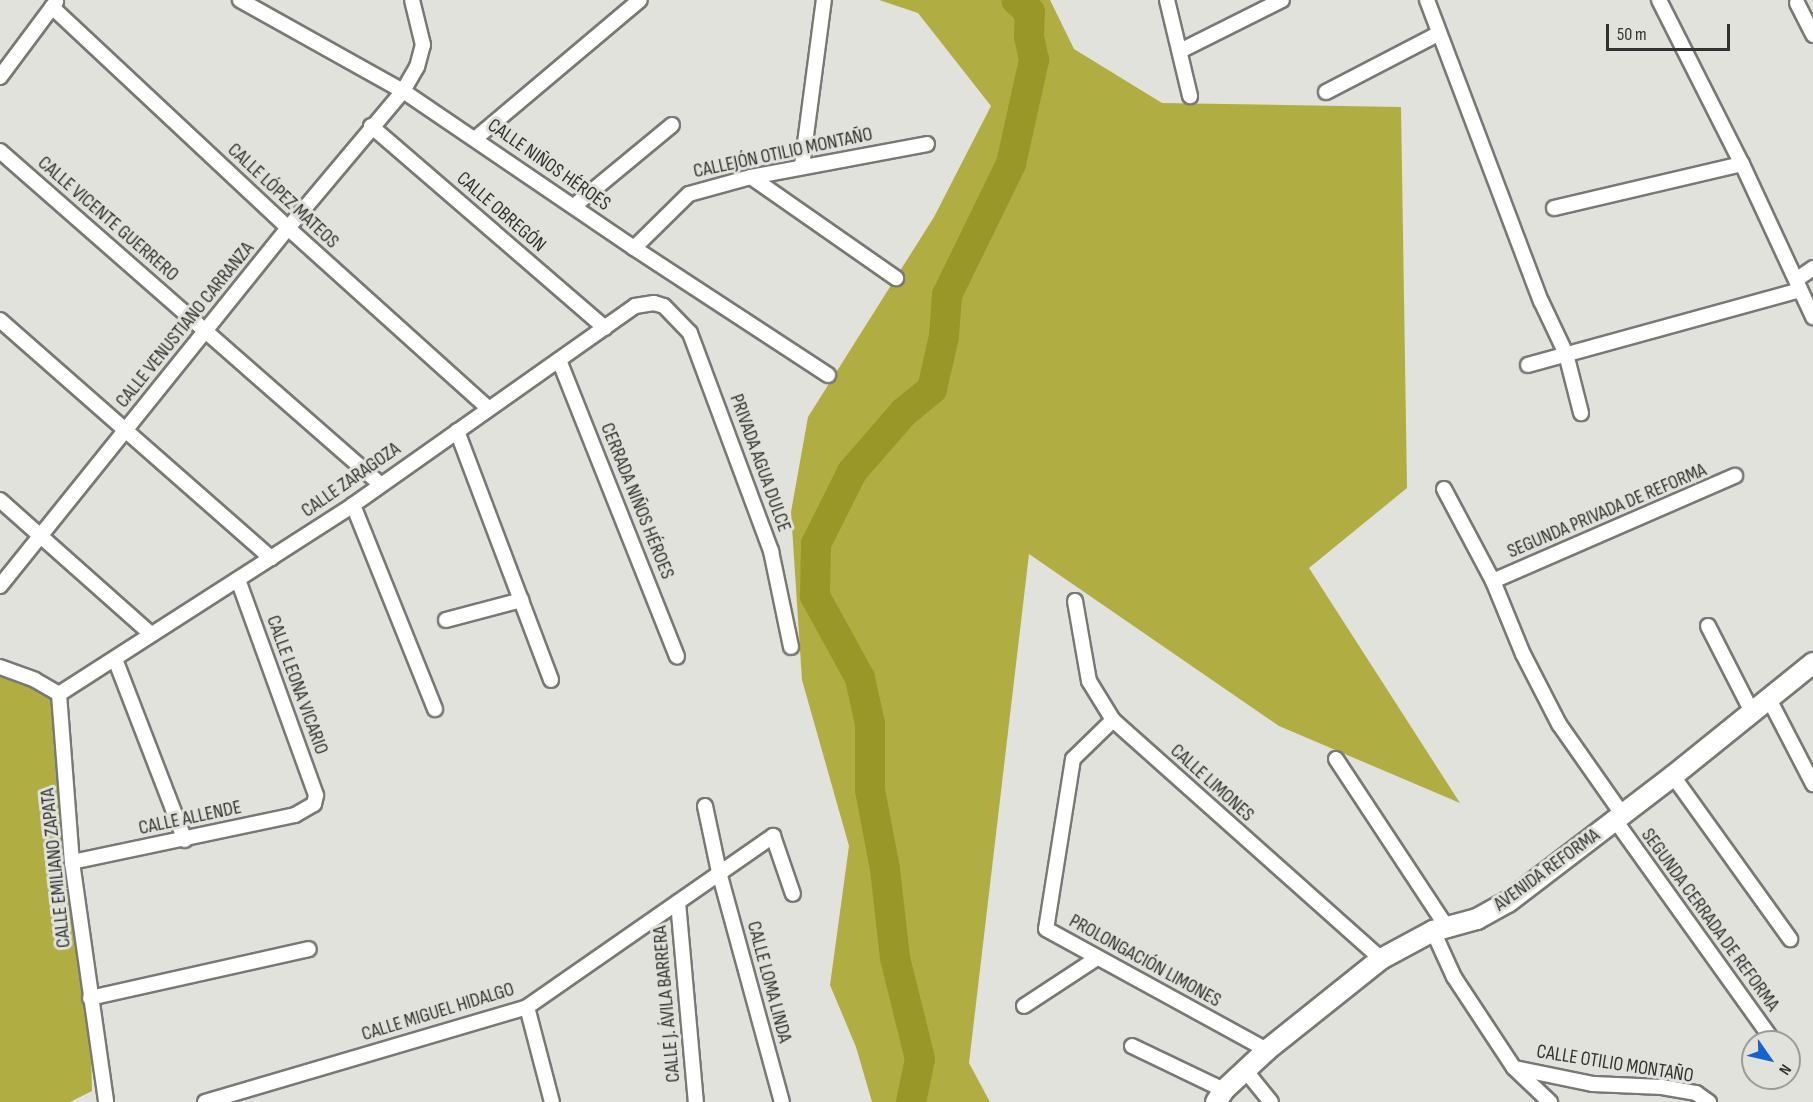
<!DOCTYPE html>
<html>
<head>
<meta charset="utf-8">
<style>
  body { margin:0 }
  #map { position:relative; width:1813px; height:1102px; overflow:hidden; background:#e1e2db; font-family:"Sofia Sans Condensed",sans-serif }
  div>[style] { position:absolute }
  .forest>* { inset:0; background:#b0ae43 }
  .river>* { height:30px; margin:-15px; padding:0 15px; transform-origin:15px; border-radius:15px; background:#999727 }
  .roads { filter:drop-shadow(2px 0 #797973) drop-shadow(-2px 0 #797973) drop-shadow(0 2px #797973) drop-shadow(0 -2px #797973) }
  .street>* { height:14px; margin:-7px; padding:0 7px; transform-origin:7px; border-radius:7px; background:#fff }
  .secondary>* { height:20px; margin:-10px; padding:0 10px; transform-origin:10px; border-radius:10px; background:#fff }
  span { translate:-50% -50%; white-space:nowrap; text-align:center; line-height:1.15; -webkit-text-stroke:6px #e1e2db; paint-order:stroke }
  .street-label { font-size:20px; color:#323230 }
  .north { position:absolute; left:1741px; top:1030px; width:60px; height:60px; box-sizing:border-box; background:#e1e2db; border:2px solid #9b9c97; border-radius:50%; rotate:124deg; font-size:16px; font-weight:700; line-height:24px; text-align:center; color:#323230 }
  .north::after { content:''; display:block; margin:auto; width:21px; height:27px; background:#1564ce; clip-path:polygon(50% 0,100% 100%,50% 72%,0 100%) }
  .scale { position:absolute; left:1606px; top:24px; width:124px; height:27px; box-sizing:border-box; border:3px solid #323230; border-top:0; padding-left:8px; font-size:18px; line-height:21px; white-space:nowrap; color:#323230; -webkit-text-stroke:4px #e1e2db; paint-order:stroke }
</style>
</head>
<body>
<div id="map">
  <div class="forest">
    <i style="clip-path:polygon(879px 0,1050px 0,1074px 49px,1162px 103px,1401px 107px,1407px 488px,1309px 568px,1460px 803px,1279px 726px,1029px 554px,969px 1063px,990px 1102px,872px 1102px,856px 1047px,830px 985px,849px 846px,802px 680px,791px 512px,808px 417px,934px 217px,991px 106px,918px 13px)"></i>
    <i style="clip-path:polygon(0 667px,59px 694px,90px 998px,92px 1091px,70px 1102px,0 1102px)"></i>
  </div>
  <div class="river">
    <i style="left:911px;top:1102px;width:44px;rotate:-78.2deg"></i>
    <i style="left:920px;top:1059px;width:104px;rotate:-103.9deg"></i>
    <i style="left:895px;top:958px;width:90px;rotate:-96.4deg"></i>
    <i style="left:885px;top:869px;width:80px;rotate:-100.8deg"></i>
    <i style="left:870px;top:790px;width:66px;rotate:-90deg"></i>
    <i style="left:870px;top:724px;width:47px;rotate:-102.3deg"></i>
    <i style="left:860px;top:678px;width:94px;rotate:-118.8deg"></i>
    <i style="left:815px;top:596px;width:52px;rotate:-88.9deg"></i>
    <i style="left:816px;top:544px;width:80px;rotate:-63.4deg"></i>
    <i style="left:852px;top:472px;width:79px;rotate:-49.1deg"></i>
    <i style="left:904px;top:412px;width:36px;rotate:-39deg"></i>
    <i style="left:932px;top:389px;width:54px;rotate:-77.2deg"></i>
    <i style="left:944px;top:336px;width:41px;rotate:-85.8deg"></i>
    <i style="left:947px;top:295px;width:146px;rotate:-64deg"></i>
    <i style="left:1011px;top:164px;width:107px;rotate:-77.5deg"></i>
    <i style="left:1034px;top:60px;width:25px;rotate:-102deg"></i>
    <i style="left:1029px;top:36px;width:24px;rotate:-88deg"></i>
    <i style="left:1030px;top:12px;width:18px;rotate:-139deg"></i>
  </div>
  <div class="roads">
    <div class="street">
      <i style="left:240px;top:0;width:187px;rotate:29.2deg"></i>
      <i style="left:403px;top:91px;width:279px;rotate:34.2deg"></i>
      <i style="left:634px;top:248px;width:232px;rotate:33.2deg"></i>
      <i style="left:1167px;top:0;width:99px;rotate:76.5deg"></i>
      <i style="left:1427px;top:0;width:322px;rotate:69.3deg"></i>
      <i style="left:1541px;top:301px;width:59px;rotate:64.7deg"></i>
      <i style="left:1566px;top:354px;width:61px;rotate:75.7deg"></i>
      <i style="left:1659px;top:0;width:184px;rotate:63.2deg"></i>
      <i style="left:1742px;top:164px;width:169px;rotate:65.1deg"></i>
      <i style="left:1797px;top:3px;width:36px;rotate:63deg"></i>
      <i style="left:52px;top:7px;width:323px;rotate:43.1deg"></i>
      <i style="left:288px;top:228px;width:270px;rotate:42deg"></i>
      <i style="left:1180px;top:51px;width:114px;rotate:-26.6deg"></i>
      <i style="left:0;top:77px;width:94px;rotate:-53.3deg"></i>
      <i style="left:1326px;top:92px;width:126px;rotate:-27.4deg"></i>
      <i style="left:371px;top:126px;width:309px;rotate:40.8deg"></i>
      <i style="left:476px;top:138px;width:214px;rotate:-40.1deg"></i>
      <i style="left:0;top:151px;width:505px;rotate:41.23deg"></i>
      <i style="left:802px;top:166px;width:167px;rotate:-82.5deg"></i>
      <i style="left:751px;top:177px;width:177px;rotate:34.9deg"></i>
      <i style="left:574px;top:206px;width:127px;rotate:-39.6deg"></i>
      <i style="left:1554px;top:208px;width:193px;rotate:-13.2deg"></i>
      <i style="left:634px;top:248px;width:77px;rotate:-44.5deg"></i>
      <i style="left:689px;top:194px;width:64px;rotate:-15.3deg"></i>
      <i style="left:751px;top:177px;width:179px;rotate:-10.6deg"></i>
      <i style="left:1796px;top:280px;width:21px;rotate:-35deg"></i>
      <i style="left:0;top:320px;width:361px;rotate:41.3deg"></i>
      <i style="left:559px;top:360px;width:319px;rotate:68.3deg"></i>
      <i style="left:1528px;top:365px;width:282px;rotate:-15.4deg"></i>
      <i style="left:457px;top:431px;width:266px;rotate:69.3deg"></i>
      <i style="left:1444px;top:489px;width:104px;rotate:62deg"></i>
      <i style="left:1493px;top:581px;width:79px;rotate:67.7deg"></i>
      <i style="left:1523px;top:654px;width:79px;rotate:62.8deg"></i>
      <i style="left:1559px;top:724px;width:110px;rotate:55deg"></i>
      <i style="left:0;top:500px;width:202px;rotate:41.6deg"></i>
      <i style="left:353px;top:505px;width:220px;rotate:68.1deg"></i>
      <i style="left:1493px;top:581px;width:264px;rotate:-23.5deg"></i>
      <i style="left:0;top:586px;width:459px;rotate:-51.2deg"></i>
      <i style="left:288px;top:228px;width:179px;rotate:-50deg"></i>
      <i style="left:403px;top:91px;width:28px;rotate:-60deg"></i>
      <i style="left:417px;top:67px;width:23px;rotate:-75deg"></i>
      <i style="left:423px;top:45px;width:46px;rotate:-103.7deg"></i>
      <i style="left:1075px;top:601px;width:81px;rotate:80.1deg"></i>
      <i style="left:1089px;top:681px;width:46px;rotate:58.4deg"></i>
      <i style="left:1113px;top:720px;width:359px;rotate:41.7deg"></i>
      <i style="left:446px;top:620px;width:78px;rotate:-14.9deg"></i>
      <i style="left:1708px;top:626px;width:97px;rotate:62.9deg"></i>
      <i style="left:115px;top:659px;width:194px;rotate:68.9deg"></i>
      <i style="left:0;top:667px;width:37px;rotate:20deg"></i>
      <i style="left:35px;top:680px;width:28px;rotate:30deg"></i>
      <i style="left:59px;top:694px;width:350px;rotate:-32.7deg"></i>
      <i style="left:353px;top:505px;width:345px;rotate:-35.2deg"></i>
      <i style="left:635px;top:306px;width:19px;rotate:-9deg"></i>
      <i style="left:654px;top:303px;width:10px;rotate:17deg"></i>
      <i style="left:664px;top:306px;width:37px;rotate:46deg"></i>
      <i style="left:690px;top:333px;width:233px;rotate:69.6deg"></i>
      <i style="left:771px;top:551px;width:98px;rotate:78.2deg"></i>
      <i style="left:59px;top:694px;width:169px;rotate:85.6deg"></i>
      <i style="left:72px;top:862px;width:242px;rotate:81.9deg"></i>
      <i style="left:1769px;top:699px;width:96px;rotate:62.6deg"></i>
      <i style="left:1113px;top:720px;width:56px;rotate:135.7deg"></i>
      <i style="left:1073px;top:759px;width:172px;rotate:99deg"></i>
      <i style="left:1046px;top:929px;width:252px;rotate:28.7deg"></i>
      <i style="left:1336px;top:759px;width:204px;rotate:56.6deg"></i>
      <i style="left:1673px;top:776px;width:201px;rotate:54.3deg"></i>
      <i style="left:705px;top:806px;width:67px;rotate:78deg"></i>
      <i style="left:719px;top:872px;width:238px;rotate:74.7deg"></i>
      <i style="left:1615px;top:820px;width:273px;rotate:54.4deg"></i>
      <i style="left:72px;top:862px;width:228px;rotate:-11.9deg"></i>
      <i style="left:295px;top:815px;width:22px;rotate:-30deg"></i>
      <i style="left:314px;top:804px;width:9px;rotate:-77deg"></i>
      <i style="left:316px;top:795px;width:229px;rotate:-109.9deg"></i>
      <i style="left:678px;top:902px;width:201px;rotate:84.9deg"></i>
      <i style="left:1433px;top:931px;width:51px;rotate:65.5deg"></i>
      <i style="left:1454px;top:977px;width:109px;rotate:56.6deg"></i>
      <i style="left:1514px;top:1068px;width:50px;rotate:43.4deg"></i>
      <i style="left:90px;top:998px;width:224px;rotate:-12.6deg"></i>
      <i style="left:1024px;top:1006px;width:87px;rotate:-33.3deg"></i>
      <i style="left:527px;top:1007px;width:98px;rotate:75.3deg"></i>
      <i style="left:1132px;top:1046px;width:102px;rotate:25.6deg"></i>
      <i style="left:1515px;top:1068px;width:80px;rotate:11.6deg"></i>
      <i style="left:1593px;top:1084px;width:69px;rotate:2.5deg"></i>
      <i style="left:1662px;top:1087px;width:35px;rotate:10deg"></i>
      <i style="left:1696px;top:1093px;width:16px;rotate:35deg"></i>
      <i style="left:1245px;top:1070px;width:41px;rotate:50.9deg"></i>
      <i style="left:205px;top:1102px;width:336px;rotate:-16.4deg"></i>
      <i style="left:527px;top:1007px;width:300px;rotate:-34.8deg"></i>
      <i style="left:773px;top:836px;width:61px;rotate:71deg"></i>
    </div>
    <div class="secondary">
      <i style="left:1216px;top:1102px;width:14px;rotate:-56deg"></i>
      <i style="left:1224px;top:1090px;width:59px;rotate:-42.9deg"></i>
      <i style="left:1267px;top:1050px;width:146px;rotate:-38.6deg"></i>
      <i style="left:1381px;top:959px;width:59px;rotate:-28.3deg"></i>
      <i style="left:1433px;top:931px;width:46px;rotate:-15.3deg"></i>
      <i style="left:1477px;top:919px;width:35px;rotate:-29deg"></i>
      <i style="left:1508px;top:902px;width:208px;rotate:-37.4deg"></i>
      <i style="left:1673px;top:776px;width:180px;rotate:-38.9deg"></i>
    </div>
  </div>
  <div class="street-label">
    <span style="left:783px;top:153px;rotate:-12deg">CALLEJÓN OTILIO MONTAÑO</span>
    <span style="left:549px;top:165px;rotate:35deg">CALLE NIÑOS HÉROES</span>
    <span style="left:283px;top:196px;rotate:43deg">CALLE LÓPEZ MATEOS</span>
    <span style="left:501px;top:212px;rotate:41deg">CALLE OBREGÓN</span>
    <span style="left:108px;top:219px;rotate:41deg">CALLE VICENTE GUERRERO</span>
    <span style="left:185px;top:325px;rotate:-51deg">CALLE VENUSTIANO CARRANZA</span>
    <span style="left:760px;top:463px;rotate:70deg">PRIVADA AGUA DULCE</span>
    <span style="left:351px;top:480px;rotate:-35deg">CALLE ZARAGOZA</span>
    <span style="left:637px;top:501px;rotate:68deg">CERRADA NIÑOS HÉROES</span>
    <span style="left:1607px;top:511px;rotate:-23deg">SEGUNDA PRIVADA DE REFORMA</span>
    <span style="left:297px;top:685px;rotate:70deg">CALLE LEONA VICARIO</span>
    <span style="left:1212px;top:783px;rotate:42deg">CALLE LIMONES</span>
    <span style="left:190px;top:818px;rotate:-12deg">CALLE ALLENDE</span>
    <span style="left:56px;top:868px;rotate:-96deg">CALLE EMILIANO ZAPATA</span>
    <span style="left:1547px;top:870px;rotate:-36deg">AVENIDA REFORMA</span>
    <span style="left:1710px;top:920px;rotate:54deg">SEGUNDA CERRADA DE REFORMA</span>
    <span style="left:1145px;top:961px;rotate:29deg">PROLONGACIÓN LIMONES</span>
    <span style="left:769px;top:982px;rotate:75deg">CALLE LOMA LINDA</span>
    <span style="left:667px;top:1004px;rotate:-95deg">CALLE J. ÁVILA BARRERA</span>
    <span style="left:438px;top:1012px;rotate:-17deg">CALLE MIGUEL HIDALGO</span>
    <span style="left:1615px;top:1064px;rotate:9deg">CALLE OTILIO MONTAÑO</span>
  </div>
  <div class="north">N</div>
  <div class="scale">50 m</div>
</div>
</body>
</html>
